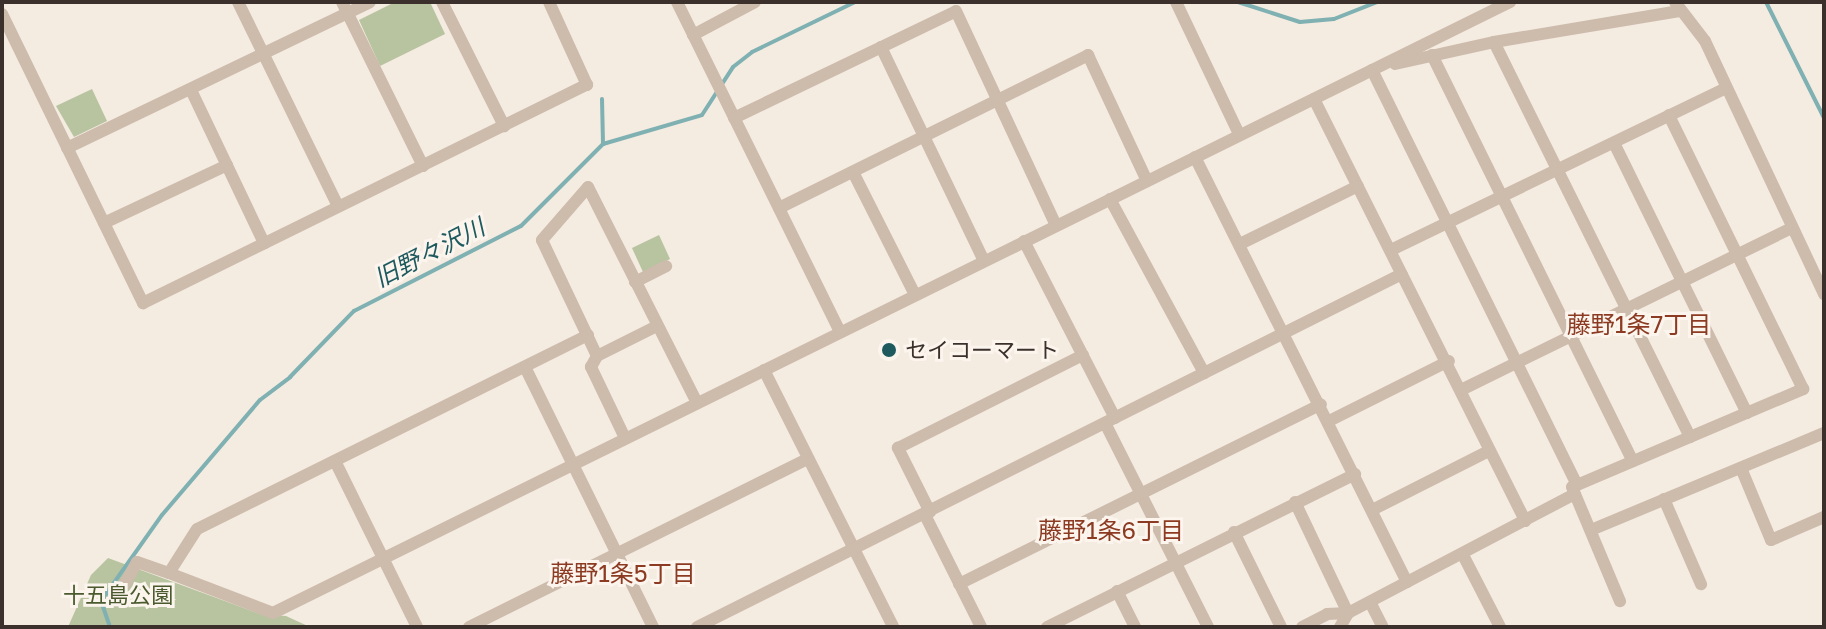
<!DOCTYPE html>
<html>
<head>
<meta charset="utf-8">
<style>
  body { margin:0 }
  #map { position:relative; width:1826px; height:629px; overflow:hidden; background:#f4ebe1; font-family:"Golos Text","Noto Sans JP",sans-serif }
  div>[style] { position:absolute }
  .green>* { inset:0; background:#b8c4a0 }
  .stream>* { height:4px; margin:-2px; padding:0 2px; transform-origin:2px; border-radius:2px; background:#7fb0b2 }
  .street>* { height:12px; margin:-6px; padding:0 6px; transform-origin:6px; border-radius:6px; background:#cdbbac }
  .dots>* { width:22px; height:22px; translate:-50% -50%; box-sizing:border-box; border:4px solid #fbf5ee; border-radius:50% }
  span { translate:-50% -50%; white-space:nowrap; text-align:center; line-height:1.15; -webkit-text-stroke:6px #fbf5ee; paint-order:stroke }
  .poi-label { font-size:22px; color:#3b302b }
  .left { translate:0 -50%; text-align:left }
  .park-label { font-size:22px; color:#4a5a2e }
  .water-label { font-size:24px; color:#1f5a5e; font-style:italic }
  .neighbourhood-label { font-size:24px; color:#8c3b22 }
  .frame { position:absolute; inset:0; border:4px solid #3b302b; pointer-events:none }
</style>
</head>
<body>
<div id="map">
  <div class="green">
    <i style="clip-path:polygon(395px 2px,430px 2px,445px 34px,380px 66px,359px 20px)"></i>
    <i style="clip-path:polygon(92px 89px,107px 121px,74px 137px,56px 106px)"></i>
    <i style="clip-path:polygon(659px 235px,670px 259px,643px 272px,632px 248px)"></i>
    <i style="clip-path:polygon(108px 558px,260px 614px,286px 616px,310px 627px,68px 627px,91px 575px)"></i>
  </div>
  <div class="stream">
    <i style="left:1238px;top:2px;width:65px;rotate:17.9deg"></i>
    <i style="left:1300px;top:22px;width:34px;rotate:-5deg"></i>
    <i style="left:1334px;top:19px;width:46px;rotate:-21.6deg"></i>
    <i style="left:1766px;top:2px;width:130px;rotate:63.4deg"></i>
    <i style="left:602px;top:99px;width:45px;rotate:88.7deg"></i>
    <i style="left:110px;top:627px;width:28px;rotate:-109deg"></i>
    <i style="left:101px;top:601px;width:105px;rotate:-54.7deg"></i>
    <i style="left:162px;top:515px;width:151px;rotate:-49.6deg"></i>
    <i style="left:260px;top:400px;width:38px;rotate:-37deg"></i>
    <i style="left:290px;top:377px;width:92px;rotate:-45.9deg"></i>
    <i style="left:354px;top:311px;width:187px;rotate:-27deg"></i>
    <i style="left:521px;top:226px;width:116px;rotate:-45deg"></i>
    <i style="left:603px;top:144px;width:103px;rotate:-16.3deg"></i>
    <i style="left:702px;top:115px;width:57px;rotate:-57.1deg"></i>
    <i style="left:733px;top:67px;width:24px;rotate:-38deg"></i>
    <i style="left:752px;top:52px;width:114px;rotate:-25.9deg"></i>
  </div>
  <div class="street">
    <i style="left:238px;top:2px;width:227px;rotate:63.9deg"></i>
    <i style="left:342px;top:2px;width:183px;rotate:63.7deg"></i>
    <i style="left:442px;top:2px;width:139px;rotate:63.4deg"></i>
    <i style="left:677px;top:2px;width:368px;rotate:63.7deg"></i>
    <i style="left:1176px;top:2px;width:146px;rotate:64.5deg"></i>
    <i style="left:1675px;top:2px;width:49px;rotate:52.4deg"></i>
    <i style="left:1705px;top:41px;width:280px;rotate:64.8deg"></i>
    <i style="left:2px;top:14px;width:322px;rotate:64deg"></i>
    <i style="left:143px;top:303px;width:495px;rotate:-26.2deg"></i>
    <i style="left:587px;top:85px;width:91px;rotate:-114.6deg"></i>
    <i style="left:693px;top:35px;width:70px;rotate:-28deg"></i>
    <i style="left:1494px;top:42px;width:441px;rotate:63.6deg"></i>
    <i style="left:881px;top:47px;width:237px;rotate:64.3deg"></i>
    <i style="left:1432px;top:55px;width:453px;rotate:63.7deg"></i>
    <i style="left:1395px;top:64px;width:101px;rotate:-12.5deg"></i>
    <i style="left:1494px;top:42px;width:188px;rotate:-9.5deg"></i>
    <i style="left:1372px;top:70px;width:463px;rotate:63.7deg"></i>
    <i style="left:1577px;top:485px;width:5px;rotate:158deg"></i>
    <i style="left:1572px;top:487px;width:124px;rotate:67.2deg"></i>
    <i style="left:191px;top:90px;width:170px;rotate:64.5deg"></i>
    <i style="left:1314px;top:99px;width:472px;rotate:63.4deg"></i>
    <i style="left:734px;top:118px;width:246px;rotate:-25.7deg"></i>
    <i style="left:956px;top:11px;width:236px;rotate:65deg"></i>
    <i style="left:1614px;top:143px;width:301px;rotate:63.8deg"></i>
    <i style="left:67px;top:148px;width:336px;rotate:-25.7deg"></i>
    <i style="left:1195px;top:157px;width:475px;rotate:63.5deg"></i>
    <i style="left:853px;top:172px;width:138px;rotate:63.2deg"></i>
    <i style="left:1110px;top:199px;width:198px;rotate:61.6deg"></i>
    <i style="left:779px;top:208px;width:345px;rotate:-26.3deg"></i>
    <i style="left:1088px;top:55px;width:139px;rotate:64.9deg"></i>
    <i style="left:104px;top:223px;width:136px;rotate:-25.2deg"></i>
    <i style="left:1024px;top:241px;width:199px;rotate:62.8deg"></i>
    <i style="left:1242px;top:243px;width:129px;rotate:-26.2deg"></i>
    <i style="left:1391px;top:250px;width:372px;rotate:-25.8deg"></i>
    <i style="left:635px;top:282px;width:35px;rotate:-27deg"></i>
    <i style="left:588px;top:335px;width:436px;rotate:153.6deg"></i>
    <i style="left:197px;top:529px;width:52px;rotate:122.5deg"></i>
    <i style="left:169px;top:573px;width:111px;rotate:21deg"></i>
    <i style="left:273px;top:613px;width:1380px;rotate:-26.29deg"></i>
    <i style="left:597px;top:356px;width:67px;rotate:-26.6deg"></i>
    <i style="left:525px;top:367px;width:290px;rotate:63.8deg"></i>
    <i style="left:764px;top:370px;width:288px;rotate:63.3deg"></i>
    <i style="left:1463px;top:389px;width:365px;rotate:-26.1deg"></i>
    <i style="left:1329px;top:421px;width:134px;rotate:-26.6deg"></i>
    <i style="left:1105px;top:423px;width:229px;rotate:63.2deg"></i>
    <i style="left:625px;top:438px;width:79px;rotate:-115.6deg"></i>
    <i style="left:591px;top:367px;width:13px;rotate:-61deg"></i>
    <i style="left:597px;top:356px;width:128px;rotate:-115.4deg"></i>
    <i style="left:542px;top:240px;width:70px;rotate:-49deg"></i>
    <i style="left:588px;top:187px;width:242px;rotate:63.2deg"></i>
    <i style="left:335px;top:461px;width:185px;rotate:63.7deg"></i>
    <i style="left:1741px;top:468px;width:78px;rotate:67.4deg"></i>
    <i style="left:1771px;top:540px;width:58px;rotate:-23.5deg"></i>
    <i style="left:1577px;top:485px;width:246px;rotate:-23deg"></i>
    <i style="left:1803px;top:389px;width:305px;rotate:-116.1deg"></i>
    <i style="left:1664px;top:499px;width:93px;rotate:66.5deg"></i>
    <i style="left:1295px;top:502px;width:123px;rotate:64.5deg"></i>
    <i style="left:1372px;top:510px;width:131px;rotate:-26.8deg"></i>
    <i style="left:930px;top:512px;width:72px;rotate:-116.6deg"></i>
    <i style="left:898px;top:448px;width:207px;rotate:-26.7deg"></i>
    <i style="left:925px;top:515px;width:125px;rotate:63.4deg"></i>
    <i style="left:1591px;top:530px;width:252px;rotate:-22.6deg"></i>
    <i style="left:1234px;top:532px;width:106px;rotate:63.7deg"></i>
    <i style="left:1463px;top:555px;width:81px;rotate:62.8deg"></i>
    <i style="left:959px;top:584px;width:404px;rotate:-26.4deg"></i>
    <i style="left:1117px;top:591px;width:40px;rotate:63.4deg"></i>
    <i style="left:117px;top:598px;width:41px;rotate:-60.9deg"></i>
    <i style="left:137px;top:562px;width:34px;rotate:19deg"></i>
    <i style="left:1370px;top:602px;width:28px;rotate:63deg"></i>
    <i style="left:469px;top:627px;width:378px;rotate:-26.4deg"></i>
    <i style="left:697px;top:627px;width:788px;rotate:-26.6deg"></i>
    <i style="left:1047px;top:627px;width:344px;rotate:-26.4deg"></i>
    <i style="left:1302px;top:627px;width:28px;rotate:-27deg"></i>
    <i style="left:1327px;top:614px;width:21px;rotate:-3deg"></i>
    <i style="left:1348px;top:613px;width:256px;rotate:-27.7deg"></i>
    <i style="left:1340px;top:627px;width:16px;rotate:-60deg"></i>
  </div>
  <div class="dots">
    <i style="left:889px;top:350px;background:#1f5a5e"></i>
  </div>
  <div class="poi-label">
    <span class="left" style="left:905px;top:350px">セイコーマート</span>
  </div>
  <div class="park-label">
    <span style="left:118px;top:595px">十五島公園</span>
  </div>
  <div class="water-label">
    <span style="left:429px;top:252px;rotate:-27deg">旧野々沢川</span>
  </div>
  <div class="neighbourhood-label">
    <span style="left:1639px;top:324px">藤野1条7丁目</span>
    <span style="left:1111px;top:530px">藤野1条6丁目</span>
    <span style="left:623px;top:573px">藤野1条5丁目</span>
  </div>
  <div class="frame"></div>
</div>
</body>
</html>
